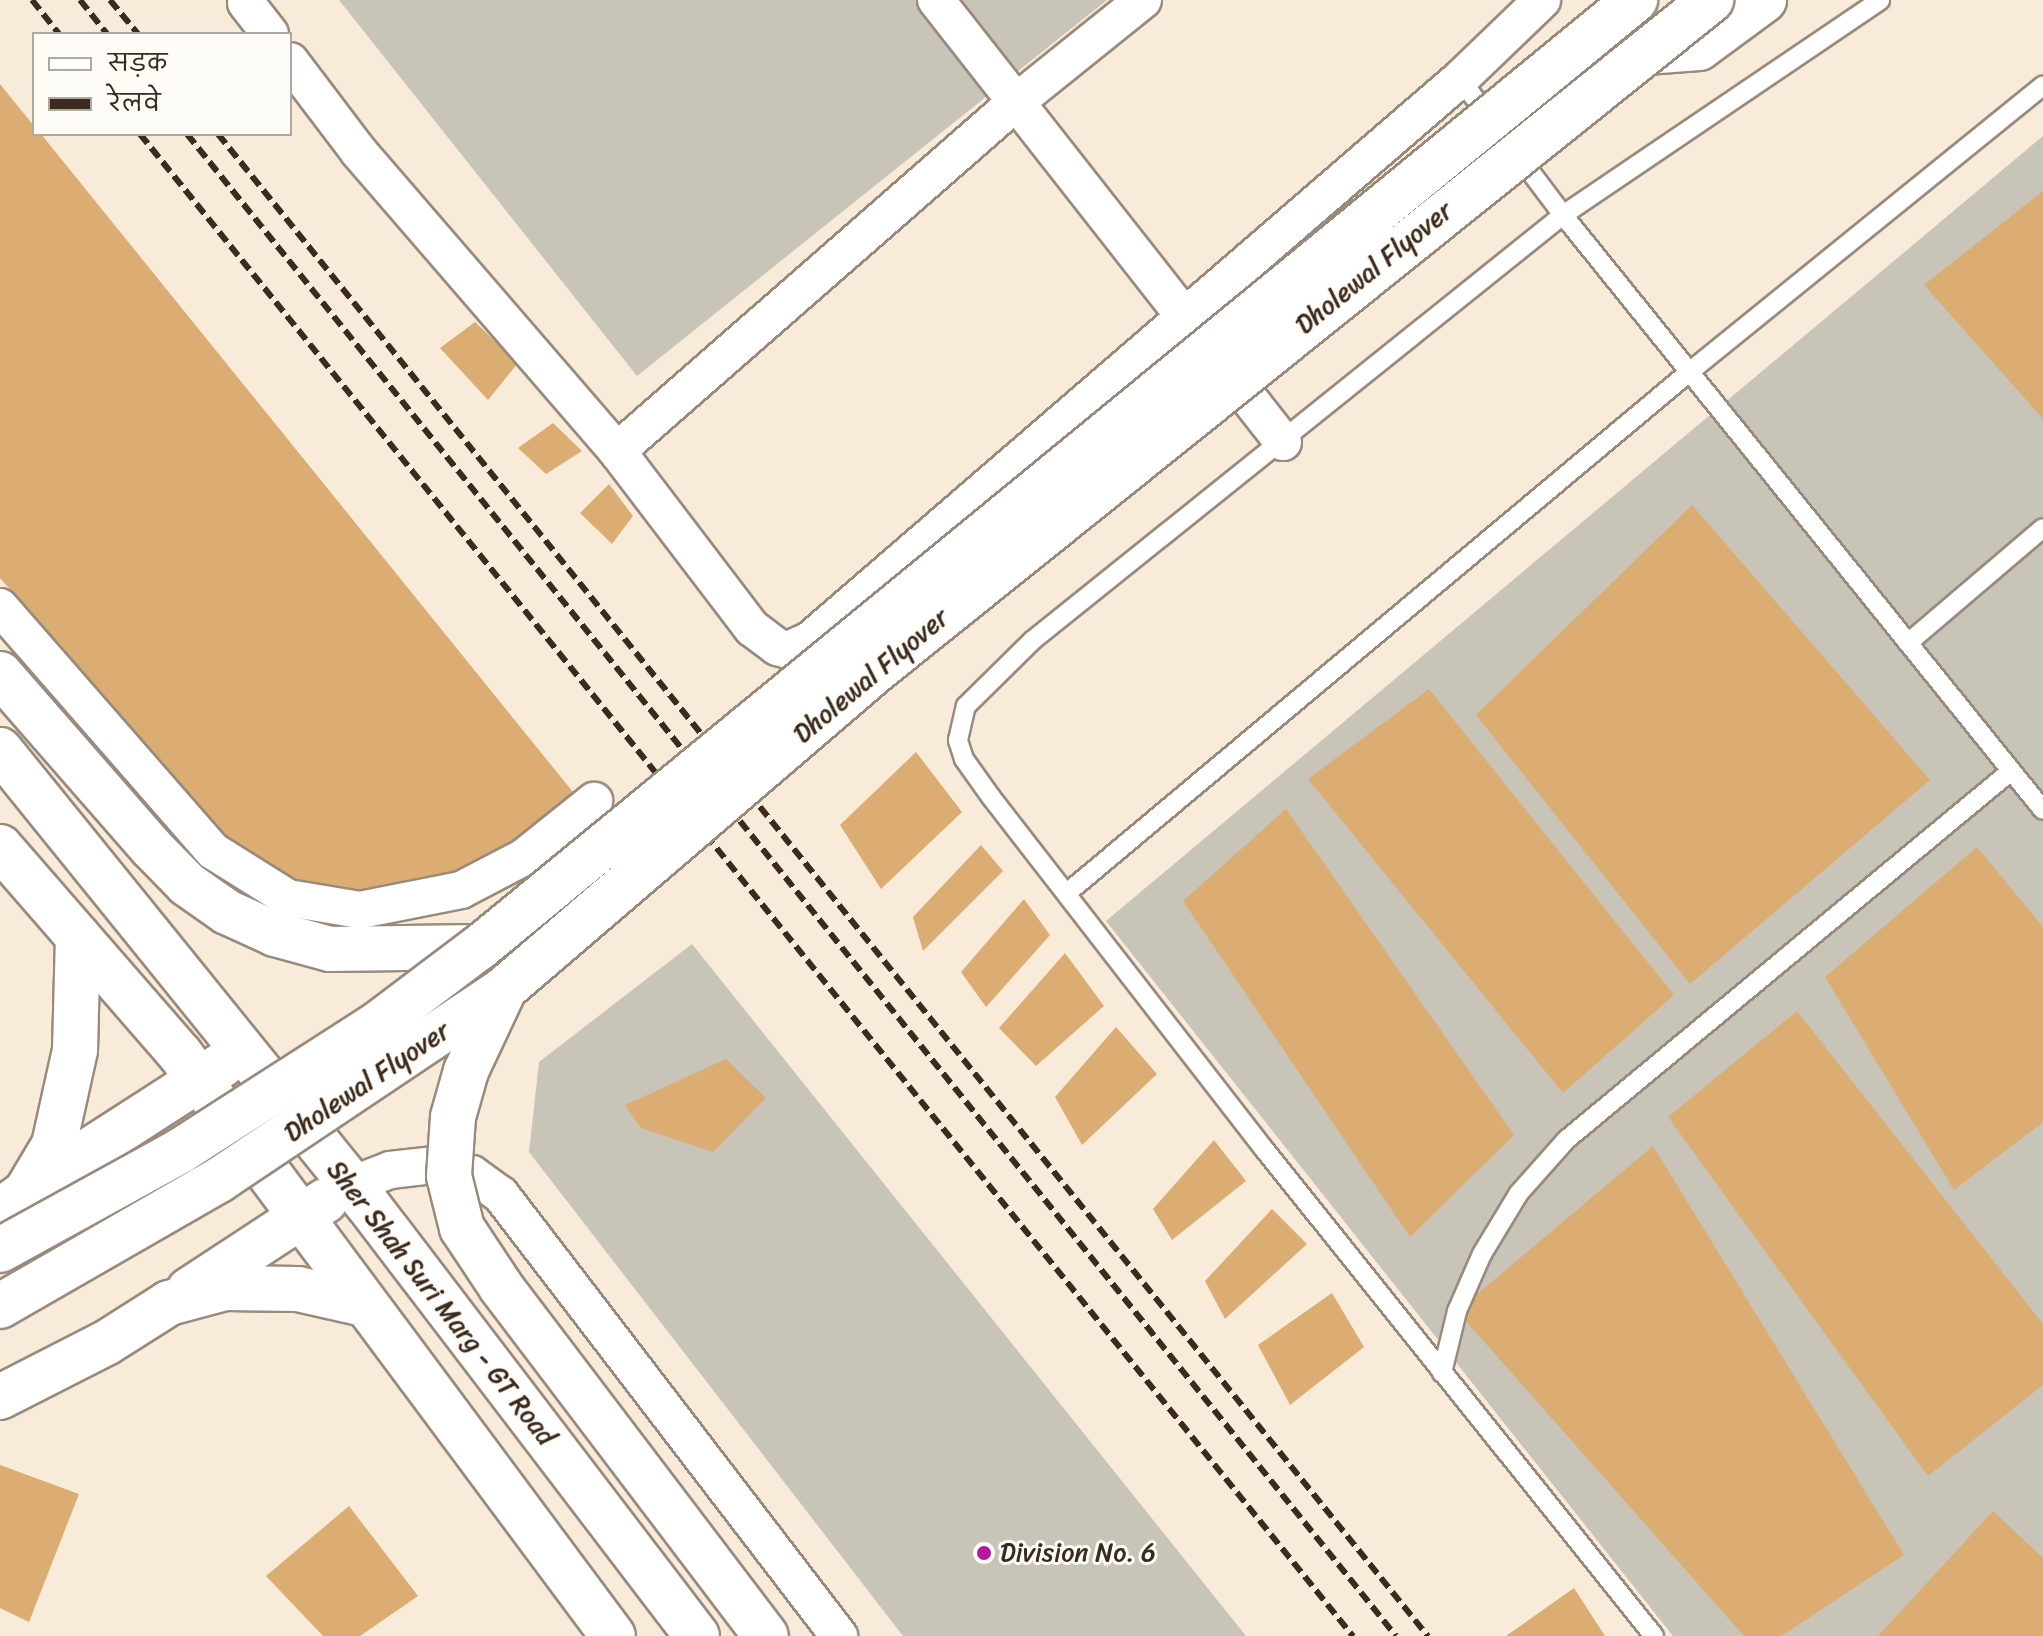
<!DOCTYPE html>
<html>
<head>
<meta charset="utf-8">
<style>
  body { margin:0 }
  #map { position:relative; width:2043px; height:1636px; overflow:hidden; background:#f8ebd9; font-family:Sriracha,"Playpen Sans Deva",sans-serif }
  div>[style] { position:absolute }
  .industrial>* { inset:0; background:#c8c4b8 }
  .building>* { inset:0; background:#dcad73 }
  .roads { filter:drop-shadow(2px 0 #9a8a7c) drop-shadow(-2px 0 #9a8a7c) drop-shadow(0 2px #9a8a7c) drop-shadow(0 -2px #9a8a7c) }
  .lane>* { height:18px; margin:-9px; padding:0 9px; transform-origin:9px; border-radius:9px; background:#fff }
  .street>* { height:36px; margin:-18px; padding:0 18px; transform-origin:18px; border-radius:18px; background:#fff }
  .primary>* { height:44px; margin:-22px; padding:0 22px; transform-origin:22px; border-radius:22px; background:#fff }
  .rail>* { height:6px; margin-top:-3px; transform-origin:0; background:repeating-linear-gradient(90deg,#3b2a1e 0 12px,transparent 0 18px) }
  .bridges { filter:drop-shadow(2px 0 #9a8a7c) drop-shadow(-2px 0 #9a8a7c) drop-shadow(0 2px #9a8a7c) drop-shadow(0 -2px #9a8a7c) }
  .primary-bridge>* { height:44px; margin:-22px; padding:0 22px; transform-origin:22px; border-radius:22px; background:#fff }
  .dots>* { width:22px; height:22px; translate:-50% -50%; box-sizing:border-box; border:4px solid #fdfcf7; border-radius:50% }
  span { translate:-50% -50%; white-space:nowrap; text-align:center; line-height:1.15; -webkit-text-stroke:6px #fdfcf7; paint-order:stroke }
  .street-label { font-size:26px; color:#3b2a1e }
  .poi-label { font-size:26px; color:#3b2a1e }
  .left { translate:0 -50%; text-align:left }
  .legend { position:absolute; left:32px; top:32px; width:260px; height:104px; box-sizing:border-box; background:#fdfcf7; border:2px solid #afa8a0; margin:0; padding:10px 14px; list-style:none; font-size:24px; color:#3b2a1e }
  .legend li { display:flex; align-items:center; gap:16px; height:40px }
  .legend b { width:40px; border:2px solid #afa8a0 }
</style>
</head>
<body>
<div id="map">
  <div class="industrial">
    <i style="clip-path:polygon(339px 0,1107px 0,637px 376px)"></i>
    <i style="clip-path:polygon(2043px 136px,2043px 1636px,1673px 1636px,1106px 921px)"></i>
    <i style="clip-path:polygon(692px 944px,1246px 1636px,903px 1636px,529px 1152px,539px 1062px)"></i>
  </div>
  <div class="building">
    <i style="clip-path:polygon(0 84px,34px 126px,34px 134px,41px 134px,585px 807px,428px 909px,271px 892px,0 578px)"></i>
    <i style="clip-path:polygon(2043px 191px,2043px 419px,1924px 285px)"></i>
    <i style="clip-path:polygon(475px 322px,518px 363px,488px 400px,440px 348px)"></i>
    <i style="clip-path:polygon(553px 423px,582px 451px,546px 474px,518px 448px)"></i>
    <i style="clip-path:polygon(609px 484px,633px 516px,612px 544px,580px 513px)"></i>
    <i style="clip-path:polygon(1692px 505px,1930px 780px,1690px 984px,1476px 715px)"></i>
    <i style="clip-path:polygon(1429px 689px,1674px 995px,1563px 1093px,1308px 779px)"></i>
    <i style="clip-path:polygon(916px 752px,962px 812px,881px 889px,840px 825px)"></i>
    <i style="clip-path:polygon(1286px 809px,1514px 1135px,1410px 1237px,1183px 901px)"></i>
    <i style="clip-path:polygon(981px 845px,1003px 871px,923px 951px,913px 917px)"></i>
    <i style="clip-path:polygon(1977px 847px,2043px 927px,2043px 1122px,1954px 1190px,1825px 977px)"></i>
    <i style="clip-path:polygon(1024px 899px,1050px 935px,986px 1007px,961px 972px)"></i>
    <i style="clip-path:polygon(1065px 953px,1104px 1006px,1036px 1066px,999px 1028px)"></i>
    <i style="clip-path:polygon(1797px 1011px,2043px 1324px,2043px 1385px,1928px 1476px,1668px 1117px)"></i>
    <i style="clip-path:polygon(1116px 1027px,1157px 1074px,1082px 1145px,1055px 1097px)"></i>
    <i style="clip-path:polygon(726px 1059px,766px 1098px,713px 1152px,641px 1128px,625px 1105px)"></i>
    <i style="clip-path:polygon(1214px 1140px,1246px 1181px,1172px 1240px,1153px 1209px)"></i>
    <i style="clip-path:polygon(1653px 1146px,1904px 1555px,1781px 1636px,1744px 1636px,1457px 1311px)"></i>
    <i style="clip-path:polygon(1272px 1209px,1307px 1244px,1225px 1319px,1205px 1281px)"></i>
    <i style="clip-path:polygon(1332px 1293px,1364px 1347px,1290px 1405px,1258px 1345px)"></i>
    <i style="clip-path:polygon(0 1465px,79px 1494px,29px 1622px,0 1608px)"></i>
    <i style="clip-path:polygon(349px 1506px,418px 1596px,360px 1636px,323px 1636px,266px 1576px)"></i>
    <i style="clip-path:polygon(1993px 1511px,2043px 1558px,2043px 1636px,1878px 1636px)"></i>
    <i style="clip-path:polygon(1574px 1588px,1605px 1636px,1506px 1636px)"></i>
  </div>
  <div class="roads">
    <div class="lane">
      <i style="left:1460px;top:79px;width:53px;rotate:52.7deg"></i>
      <i style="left:1517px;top:154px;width:76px;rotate:53deg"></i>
      <i style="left:1563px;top:215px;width:383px;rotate:-34.1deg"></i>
      <i style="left:1908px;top:643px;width:177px;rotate:-40.4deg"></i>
      <i style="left:1067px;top:893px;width:810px;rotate:-39.94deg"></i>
      <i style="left:1688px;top:373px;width:457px;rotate:-39deg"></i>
      <i style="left:1442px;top:1373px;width:64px;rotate:-76.4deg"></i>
      <i style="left:1457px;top:1311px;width:62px;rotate:-66.3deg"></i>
      <i style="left:1482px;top:1254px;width:71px;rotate:-58.8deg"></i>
      <i style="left:1519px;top:1193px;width:71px;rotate:-48.4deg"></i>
      <i style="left:1566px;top:1140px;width:578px;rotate:-39.67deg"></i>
      <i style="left:1654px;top:1636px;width:624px;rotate:-128.69deg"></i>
      <i style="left:1264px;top:1149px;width:445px;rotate:-127.8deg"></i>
      <i style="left:991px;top:797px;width:47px;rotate:-125.4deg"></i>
      <i style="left:964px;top:759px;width:20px;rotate:-108deg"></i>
      <i style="left:958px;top:740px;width:35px;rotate:-77deg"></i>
      <i style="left:966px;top:706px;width:94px;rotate:-44.6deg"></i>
      <i style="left:1033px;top:640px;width:679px;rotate:-38.73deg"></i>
      <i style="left:1563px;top:215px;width:764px;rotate:51.11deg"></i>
    </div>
    <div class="street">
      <i style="left:936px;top:0;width:562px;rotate:51.87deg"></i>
      <i style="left:1143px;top:0;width:164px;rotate:141.2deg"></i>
      <i style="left:1015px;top:103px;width:529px;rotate:138.83deg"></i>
      <i style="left:617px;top:451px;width:223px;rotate:52.7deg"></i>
      <i style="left:752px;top:628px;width:31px;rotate:37deg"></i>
      <i style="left:777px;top:647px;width:11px;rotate:15deg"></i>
      <i style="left:788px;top:650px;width:24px;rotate:-24deg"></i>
      <i style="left:810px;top:640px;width:859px;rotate:-40.8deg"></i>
      <i style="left:1460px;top:79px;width:114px;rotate:-43.9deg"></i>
      <i style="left:246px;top:3px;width:39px;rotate:52deg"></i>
      <i style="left:290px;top:61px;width:114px;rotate:52.8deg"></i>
      <i style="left:359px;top:152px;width:395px;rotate:49.2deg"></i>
      <i style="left:0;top:607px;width:324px;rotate:48.9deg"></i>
      <i style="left:213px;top:851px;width:89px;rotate:32.1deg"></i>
      <i style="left:288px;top:898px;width:73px;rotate:9.5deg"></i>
      <i style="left:360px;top:910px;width:103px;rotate:-11.2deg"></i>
      <i style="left:461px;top:890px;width:71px;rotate:-27.6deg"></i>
      <i style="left:524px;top:857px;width:90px;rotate:-38.7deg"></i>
      <i style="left:351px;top:1185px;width:42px;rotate:-21deg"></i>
      <i style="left:390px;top:1170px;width:43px;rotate:-6.6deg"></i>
      <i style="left:433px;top:1165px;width:40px;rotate:13deg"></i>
      <i style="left:472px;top:1174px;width:36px;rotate:36deg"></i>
      <i style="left:501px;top:1195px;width:556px;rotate:52.53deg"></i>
    </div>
    <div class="primary">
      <i style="left:1646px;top:52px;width:53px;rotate:-4.3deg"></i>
      <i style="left:1699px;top:48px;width:81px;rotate:-36.4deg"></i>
      <i style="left:0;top:674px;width:230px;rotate:48.9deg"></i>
      <i style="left:151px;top:847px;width:52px;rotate:45.8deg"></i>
      <i style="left:187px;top:884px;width:49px;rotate:35deg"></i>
      <i style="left:227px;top:912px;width:53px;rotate:24.6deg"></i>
      <i style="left:275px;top:934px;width:57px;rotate:15.3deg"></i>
      <i style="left:330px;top:949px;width:150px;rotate:-0.8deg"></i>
      <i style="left:0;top:750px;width:585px;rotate:51.03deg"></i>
      <i style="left:368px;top:1205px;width:542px;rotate:52.64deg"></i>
      <i style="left:0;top:847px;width:274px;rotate:49deg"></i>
      <i style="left:180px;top:1054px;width:725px;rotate:53.35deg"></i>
      <i style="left:34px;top:1186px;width:224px;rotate:-32.8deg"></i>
      <i style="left:0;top:1211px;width:32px;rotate:-36deg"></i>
      <i style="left:26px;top:1192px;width:55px;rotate:-59.2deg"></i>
      <i style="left:54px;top:1145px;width:97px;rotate:-77.5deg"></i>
      <i style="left:75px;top:1050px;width:113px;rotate:-88.5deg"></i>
      <i style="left:189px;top:1290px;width:163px;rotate:-33.2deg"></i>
      <i style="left:0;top:1397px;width:119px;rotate:-27deg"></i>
      <i style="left:106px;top:1343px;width:75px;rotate:-32.4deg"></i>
      <i style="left:169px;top:1303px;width:58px;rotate:-15deg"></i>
      <i style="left:225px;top:1288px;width:73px;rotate:0.8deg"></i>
      <i style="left:298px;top:1289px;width:68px;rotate:12.8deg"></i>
    </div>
  </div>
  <div class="rail">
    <i style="left:32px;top:0;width:43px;rotate:51.5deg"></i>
    <i style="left:80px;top:0;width:43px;rotate:51.5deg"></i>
    <i style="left:110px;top:0;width:44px;rotate:50.5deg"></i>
    <i style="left:140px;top:134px;width:1931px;rotate:51.08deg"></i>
    <i style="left:187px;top:134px;width:1928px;rotate:51.17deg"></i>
    <i style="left:218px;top:134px;width:1929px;rotate:51.15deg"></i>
  </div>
  <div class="bridges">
    <div class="primary-bridge">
      <i style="left:503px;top:992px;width:87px;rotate:115.1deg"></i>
      <i style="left:466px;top:1071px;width:48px;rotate:105.8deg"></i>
      <i style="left:453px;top:1117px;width:59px;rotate:93.9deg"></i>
      <i style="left:449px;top:1176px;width:54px;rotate:76deg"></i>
      <i style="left:462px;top:1228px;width:71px;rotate:56.5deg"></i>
      <i style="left:501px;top:1287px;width:438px;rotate:52.8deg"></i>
      <i style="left:0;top:1250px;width:205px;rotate:-28.8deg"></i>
      <i style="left:180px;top:1151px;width:232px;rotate:-32.7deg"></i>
      <i style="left:375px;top:1026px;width:131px;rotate:-37deg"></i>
      <i style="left:480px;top:947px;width:1494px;rotate:-39.35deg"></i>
      <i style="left:0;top:1306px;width:253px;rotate:-29.9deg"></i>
      <i style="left:219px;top:1180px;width:343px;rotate:-33.8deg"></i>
      <i style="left:504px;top:989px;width:495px;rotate:-40.6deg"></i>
      <i style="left:880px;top:667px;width:1066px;rotate:-38.75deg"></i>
    </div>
  </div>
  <div class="dots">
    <i style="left:984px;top:1553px;background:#b5179e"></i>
  </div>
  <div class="street-label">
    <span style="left:1374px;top:268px;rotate:-39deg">Dholewal Flyover</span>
    <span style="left:871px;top:676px;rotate:-40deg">Dholewal Flyover</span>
    <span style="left:367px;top:1082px;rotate:-34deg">Dholewal Flyover</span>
    <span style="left:441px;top:1303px;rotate:52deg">Sher Shah Suri Marg - GT Road</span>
  </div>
  <div class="poi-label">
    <span class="left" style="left:1000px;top:1553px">Division No. 6</span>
  </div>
  <ul class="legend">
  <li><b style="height:10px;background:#fff"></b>सड़क</li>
  <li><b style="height:10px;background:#3b2a1e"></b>रेलवे</li>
  </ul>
</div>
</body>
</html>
